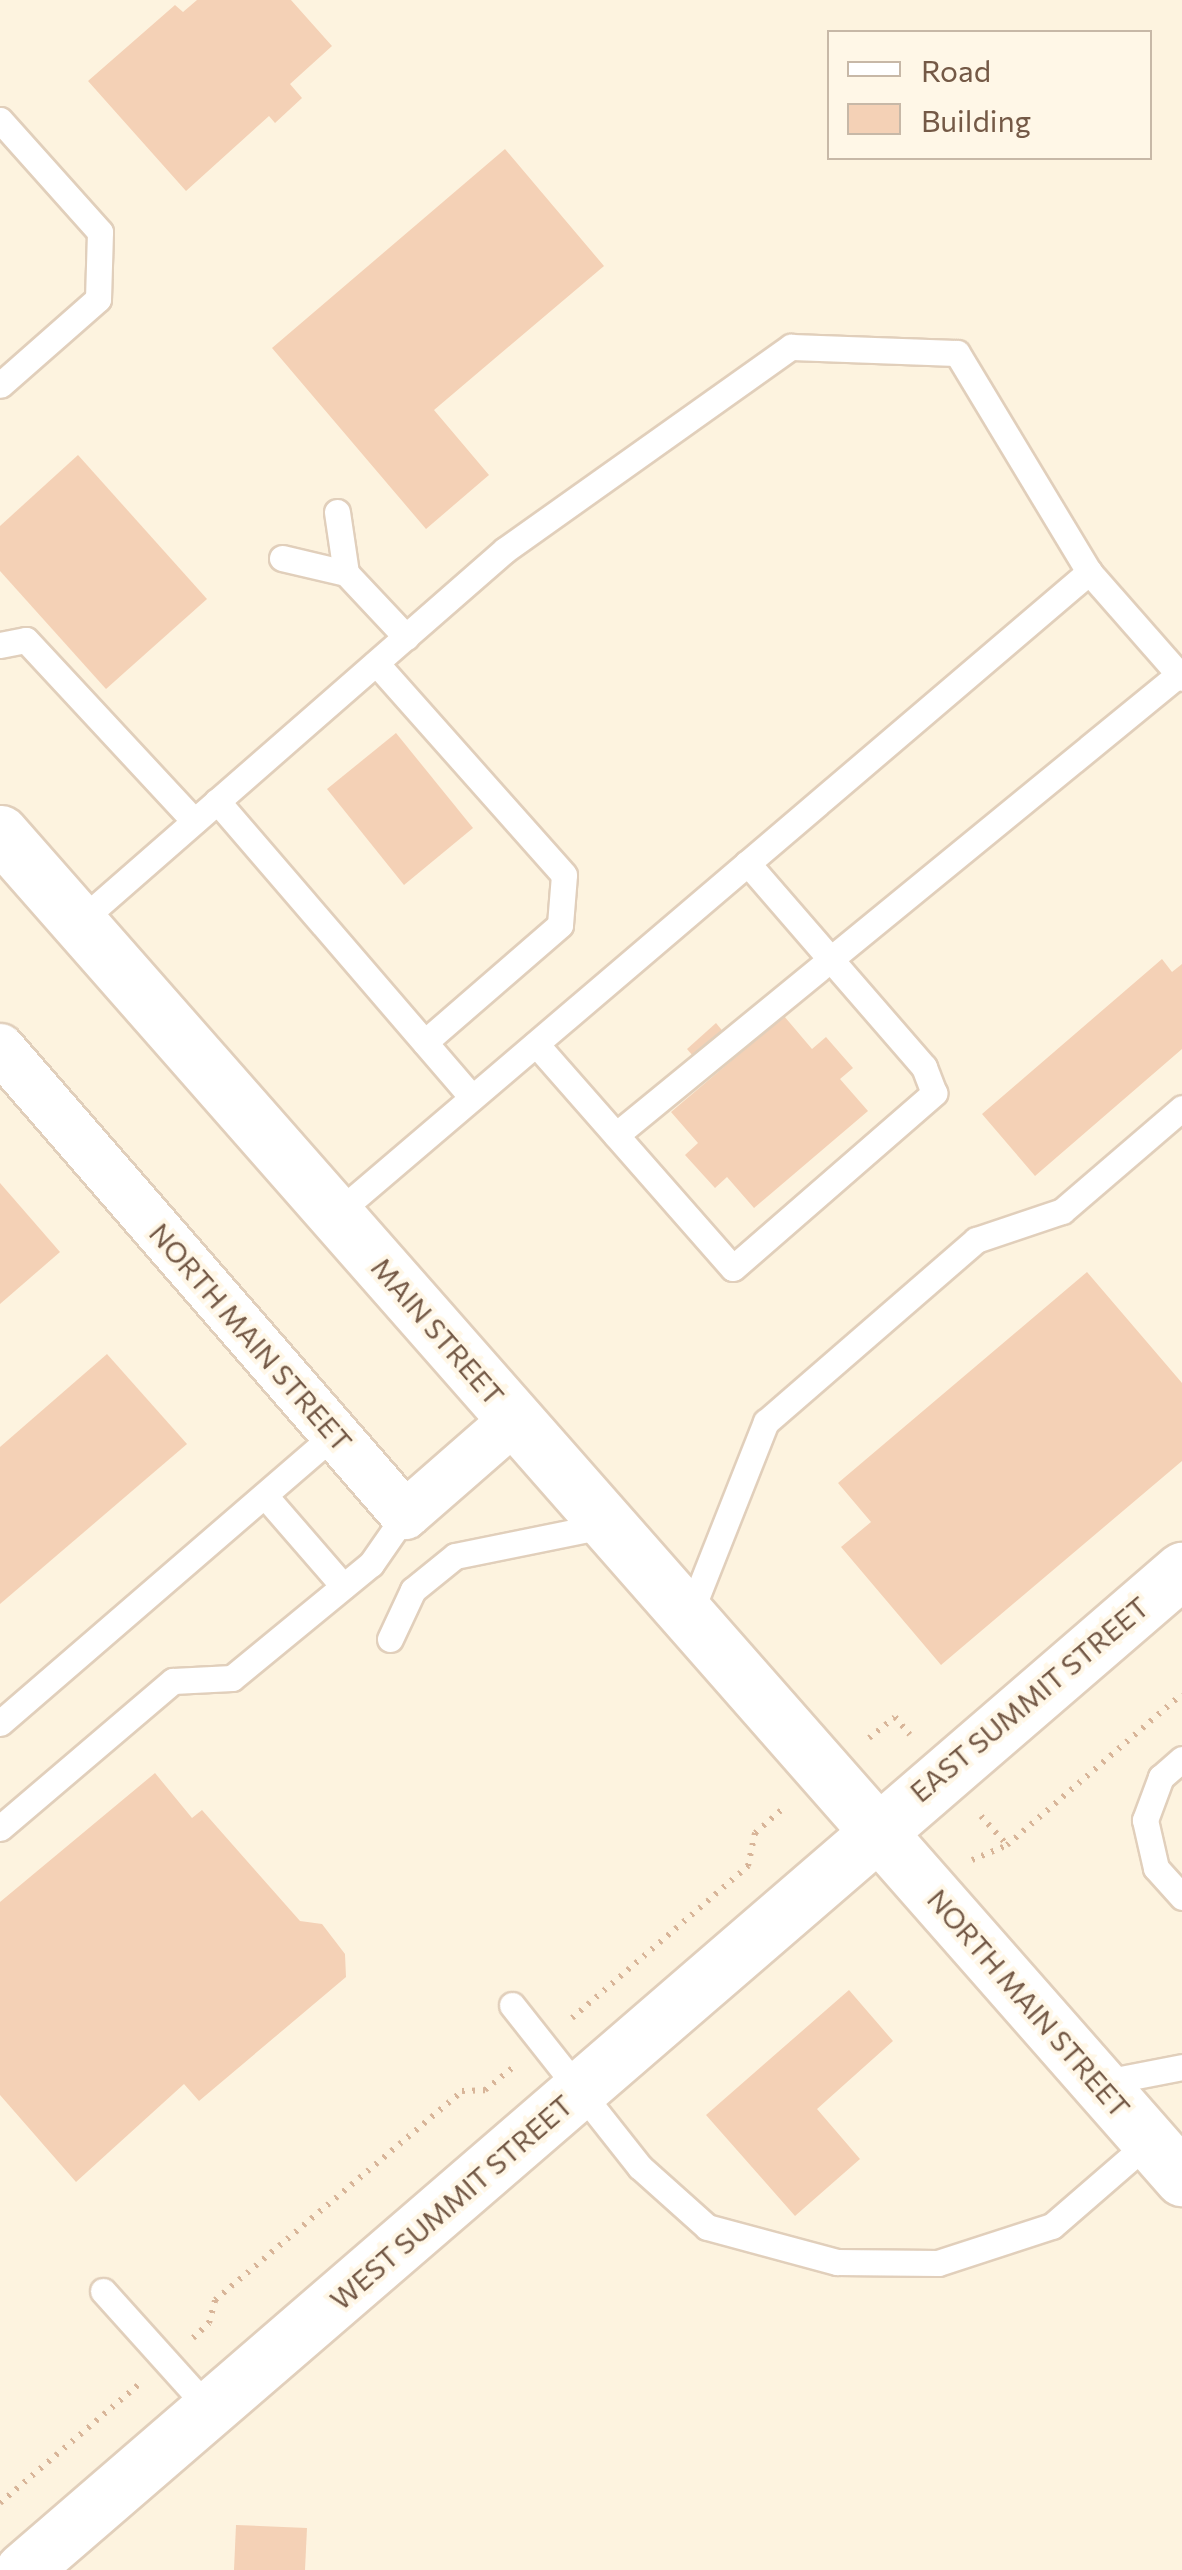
<!DOCTYPE html>
<html>
<head>
<meta charset="utf-8">
<style>
  body { margin:0 }
  #map { position:relative; width:1182px; height:2570px; overflow:hidden; background:#fdf3df; font-family:Commissioner,sans-serif }
  div>[style] { position:absolute }
  .building>* { inset:0; background:#f4d1b6 }
  .path>* { height:6px; margin-top:-3px; transform-origin:0; background:repeating-linear-gradient(90deg,#d8b599 0 2.5px,transparent 0 10.5px) }
  .roads { filter:drop-shadow(2px 0 #e1cfbb) drop-shadow(-2px 0 #e1cfbb) drop-shadow(0 2px #e1cfbb) drop-shadow(0 -2px #e1cfbb) }
  .lane>* { height:25px; margin:-12.5px; padding:0 12.5px; transform-origin:12.5px; border-radius:12.5px; background:#fff }
  .street>* { height:48px; margin:-24px; padding:0 24px; transform-origin:24px; border-radius:24px; background:#fff }
  .secondary>* { height:55px; margin:-27.5px; padding:0 27.5px; transform-origin:27.5px; border-radius:27.5px; background:#fff }
  span { translate:-50% -50%; white-space:nowrap; text-align:center; line-height:1.15; -webkit-text-stroke:8px #fff7e7; paint-order:stroke }
  .street-label { font-size:28px; color:#745946 }
  .legend { position:absolute; left:827px; top:30px; width:325px; height:130px; box-sizing:border-box; background:#fff7e7; border:2px solid #c7b8a7; margin:0; padding:12px 18px; list-style:none; font-size:30px; color:#745946 }
  .legend li { display:flex; align-items:center; gap:20px; height:50px }
  .legend b { width:50px; border:2px solid #c7b8a7 }
</style>
</head>
<body>
<div id="map">
  <div class="building">
    <i style="clip-path:polygon(197px 0,291px 0,332px 46px,290px 84px,302px 98px,275px 123px,269px 116px,186px 191px,88px 81px,175px 5px,183px 12px)"></i>
    <i style="clip-path:polygon(505px 149px,604px 266px,434px 410px,489px 475px,426px 529px,272px 348px)"></i>
    <i style="clip-path:polygon(78px 455px,207px 599px,106px 689px,0 571px,0 526px)"></i>
    <i style="clip-path:polygon(396px 733px,473px 828px,404px 885px,327px 789px)"></i>
    <i style="clip-path:polygon(1162px 959px,1172px 972px,1182px 964px,1182px 1049px,1035px 1176px,982px 1114px)"></i>
    <i style="clip-path:polygon(784px 1016px,812px 1049px,826px 1037px,853px 1068px,840px 1079px,868px 1111px,754px 1208px,727px 1177px,715px 1188px,685px 1155px,698px 1143px,671px 1112px)"></i>
    <i style="clip-path:polygon(716px 1023px,739px 1051px,710px 1076px,687px 1049px)"></i>
    <i style="clip-path:polygon(0 1183px,60px 1252px,0 1304px)"></i>
    <i style="clip-path:polygon(1087px 1272px,1182px 1383px,1182px 1461px,941px 1665px,841px 1547px,871px 1522px,838px 1483px)"></i>
    <i style="clip-path:polygon(107px 1354px,187px 1444px,0 1604px,0 1447px)"></i>
    <i style="clip-path:polygon(155px 1773px,192px 1818px,202px 1810px,300px 1921px,322px 1924px,345px 1954px,346px 1977px,199px 2101px,184px 2084px,76px 2182px,0 2095px,0 1902px)"></i>
    <i style="clip-path:polygon(849px 1990px,893px 2041px,817px 2109px,860px 2159px,795px 2216px,706px 2115px)"></i>
    <i style="clip-path:polygon(236px 2525px,307px 2528px,305px 2570px,234px 2570px)"></i>
  </div>
  <div class="path">
    <i style="left:869px;top:1738px;width:33px;rotate:-39deg"></i>
    <i style="left:895px;top:1717px;width:23px;rotate:50deg"></i>
    <i style="left:981px;top:1816px;width:39px;rotate:48deg"></i>
    <i style="left:972px;top:1860px;width:38px;rotate:-23deg"></i>
    <i style="left:1007px;top:1845px;width:231px;rotate:-40.8deg"></i>
    <i style="left:572px;top:2018px;width:233px;rotate:-40.8deg"></i>
    <i style="left:748px;top:1866px;width:34px;rotate:-78deg"></i>
    <i style="left:755px;top:1833px;width:41px;rotate:-41.1deg"></i>
    <i style="left:193px;top:2338px;width:22px;rotate:-43deg"></i>
    <i style="left:209px;top:2323px;width:24px;rotate:-75deg"></i>
    <i style="left:215px;top:2300px;width:324px;rotate:-40.2deg"></i>
    <i style="left:462px;top:2091px;width:23px;rotate:-2deg"></i>
    <i style="left:485px;top:2090px;width:35px;rotate:-39deg"></i>
    <i style="left:0;top:2503px;width:182px;rotate:-40.5deg"></i>
  </div>
  <div class="roads">
    <div class="lane">
      <i style="left:0;top:120px;width:150px;rotate:48.2deg"></i>
      <i style="left:100px;top:232px;width:67px;rotate:91.7deg"></i>
      <i style="left:98px;top:299px;width:130px;rotate:138.7deg"></i>
      <i style="left:337px;top:512px;width:62px;rotate:81.6deg"></i>
      <i style="left:282px;top:558px;width:66px;rotate:13.2deg"></i>
      <i style="left:346px;top:573px;width:88px;rotate:46.8deg"></i>
      <i style="left:0;top:645px;width:26px;rotate:-11deg"></i>
      <i style="left:26px;top:640px;width:247px;rotate:47.1deg"></i>
      <i style="left:376px;top:663px;width:283px;rotate:48.4deg"></i>
      <i style="left:564px;top:875px;width:50px;rotate:94.6deg"></i>
      <i style="left:560px;top:925px;width:179px;rotate:139.1deg"></i>
      <i style="left:217px;top:801px;width:391px;rotate:49.3deg"></i>
      <i style="left:78px;top:923px;width:567px;rotate:-41.14deg"></i>
      <i style="left:505px;top:550px;width:351px;rotate:-35.4deg"></i>
      <i style="left:791px;top:347px;width:166px;rotate:2.1deg"></i>
      <i style="left:957px;top:353px;width:256px;rotate:58.9deg"></i>
      <i style="left:1089px;top:572px;width:141px;rotate:48.7deg"></i>
      <i style="left:536px;top:1044px;width:298px;rotate:48.7deg"></i>
      <i style="left:733px;top:1268px;width:267px;rotate:-41deg"></i>
      <i style="left:934px;top:1093px;width:28px;rotate:-111deg"></i>
      <i style="left:924px;top:1067px;width:270px;rotate:-130.9deg"></i>
      <i style="left:616px;top:1135px;width:728px;rotate:-39.31deg"></i>
      <i style="left:336px;top:1214px;width:990px;rotate:-40.45deg"></i>
      <i style="left:266px;top:1497px;width:118px;rotate:49.1deg"></i>
      <i style="left:689px;top:1616px;width:209px;rotate:-68.4deg"></i>
      <i style="left:766px;top:1422px;width:278px;rotate:-40.9deg"></i>
      <i style="left:976px;top:1240px;width:91px;rotate:-18.6deg"></i>
      <i style="left:1062px;top:1211px;width:158px;rotate:-40.6deg"></i>
      <i style="left:390px;top:1639px;width:54px;rotate:-64.9deg"></i>
      <i style="left:413px;top:1590px;width:54px;rotate:-39deg"></i>
      <i style="left:455px;top:1556px;width:156px;rotate:-11.5deg"></i>
      <i style="left:0;top:1723px;width:442px;rotate:-40.8deg"></i>
      <i style="left:1182px;top:1759px;width:28px;rotate:139deg"></i>
      <i style="left:1161px;top:1777px;width:46px;rotate:110.4deg"></i>
      <i style="left:1145px;top:1820px;width:49px;rotate:77.1deg"></i>
      <i style="left:1156px;top:1868px;width:39px;rotate:48deg"></i>
      <i style="left:0;top:1828px;width:227px;rotate:-40.4deg"></i>
      <i style="left:173px;top:1681px;width:59px;rotate:-2.9deg"></i>
      <i style="left:232px;top:1678px;width:180px;rotate:-39.4deg"></i>
      <i style="left:371px;top:1564px;width:60px;rotate:-55.2deg"></i>
      <i style="left:512px;top:2005px;width:206px;rotate:51.7deg"></i>
      <i style="left:640px;top:2167px;width:90px;rotate:41.8deg"></i>
      <i style="left:707px;top:2227px;width:135px;rotate:15.1deg"></i>
      <i style="left:837px;top:2262px;width:101px;rotate:0.6deg"></i>
      <i style="left:938px;top:2263px;width:120px;rotate:-18deg"></i>
      <i style="left:1052px;top:2226px;width:130px;rotate:-40.9deg"></i>
      <i style="left:1100px;top:2083px;width:84px;rotate:-11deg"></i>
      <i style="left:103px;top:2291px;width:160px;rotate:48deg"></i>
    </div>
    <div class="street">
      <i style="left:0;top:1048px;width:618px;rotate:49.07deg"></i>
      <i style="left:405px;top:1515px;width:146px;rotate:-41.1deg"></i>
    </div>
    <div class="secondary">
      <i style="left:0;top:833px;width:1791px;rotate:48.69deg"></i>
      <i style="left:23px;top:2570px;width:1531px;rotate:-40.79deg"></i>
    </div>
  </div>
  <div class="street-label">
    <span style="left:438px;top:1331px;rotate:49deg">MAIN STREET</span>
    <span style="left:251px;top:1337px;rotate:49deg">NORTH MAIN STREET</span>
    <span style="left:1029px;top:1699px;rotate:-40deg">EAST SUMMIT STREET</span>
    <span style="left:1029px;top:2003px;rotate:49deg">NORTH MAIN STREET</span>
    <span style="left:451px;top:2202px;rotate:-41deg">WEST SUMMIT STREET</span>
  </div>
  <ul class="legend">
  <li><b style="height:12px;background:#fff"></b>Road</li>
  <li><b style="height:28px;background:#f4d1b6"></b>Building</li>
  </ul>
</div>
</body>
</html>
